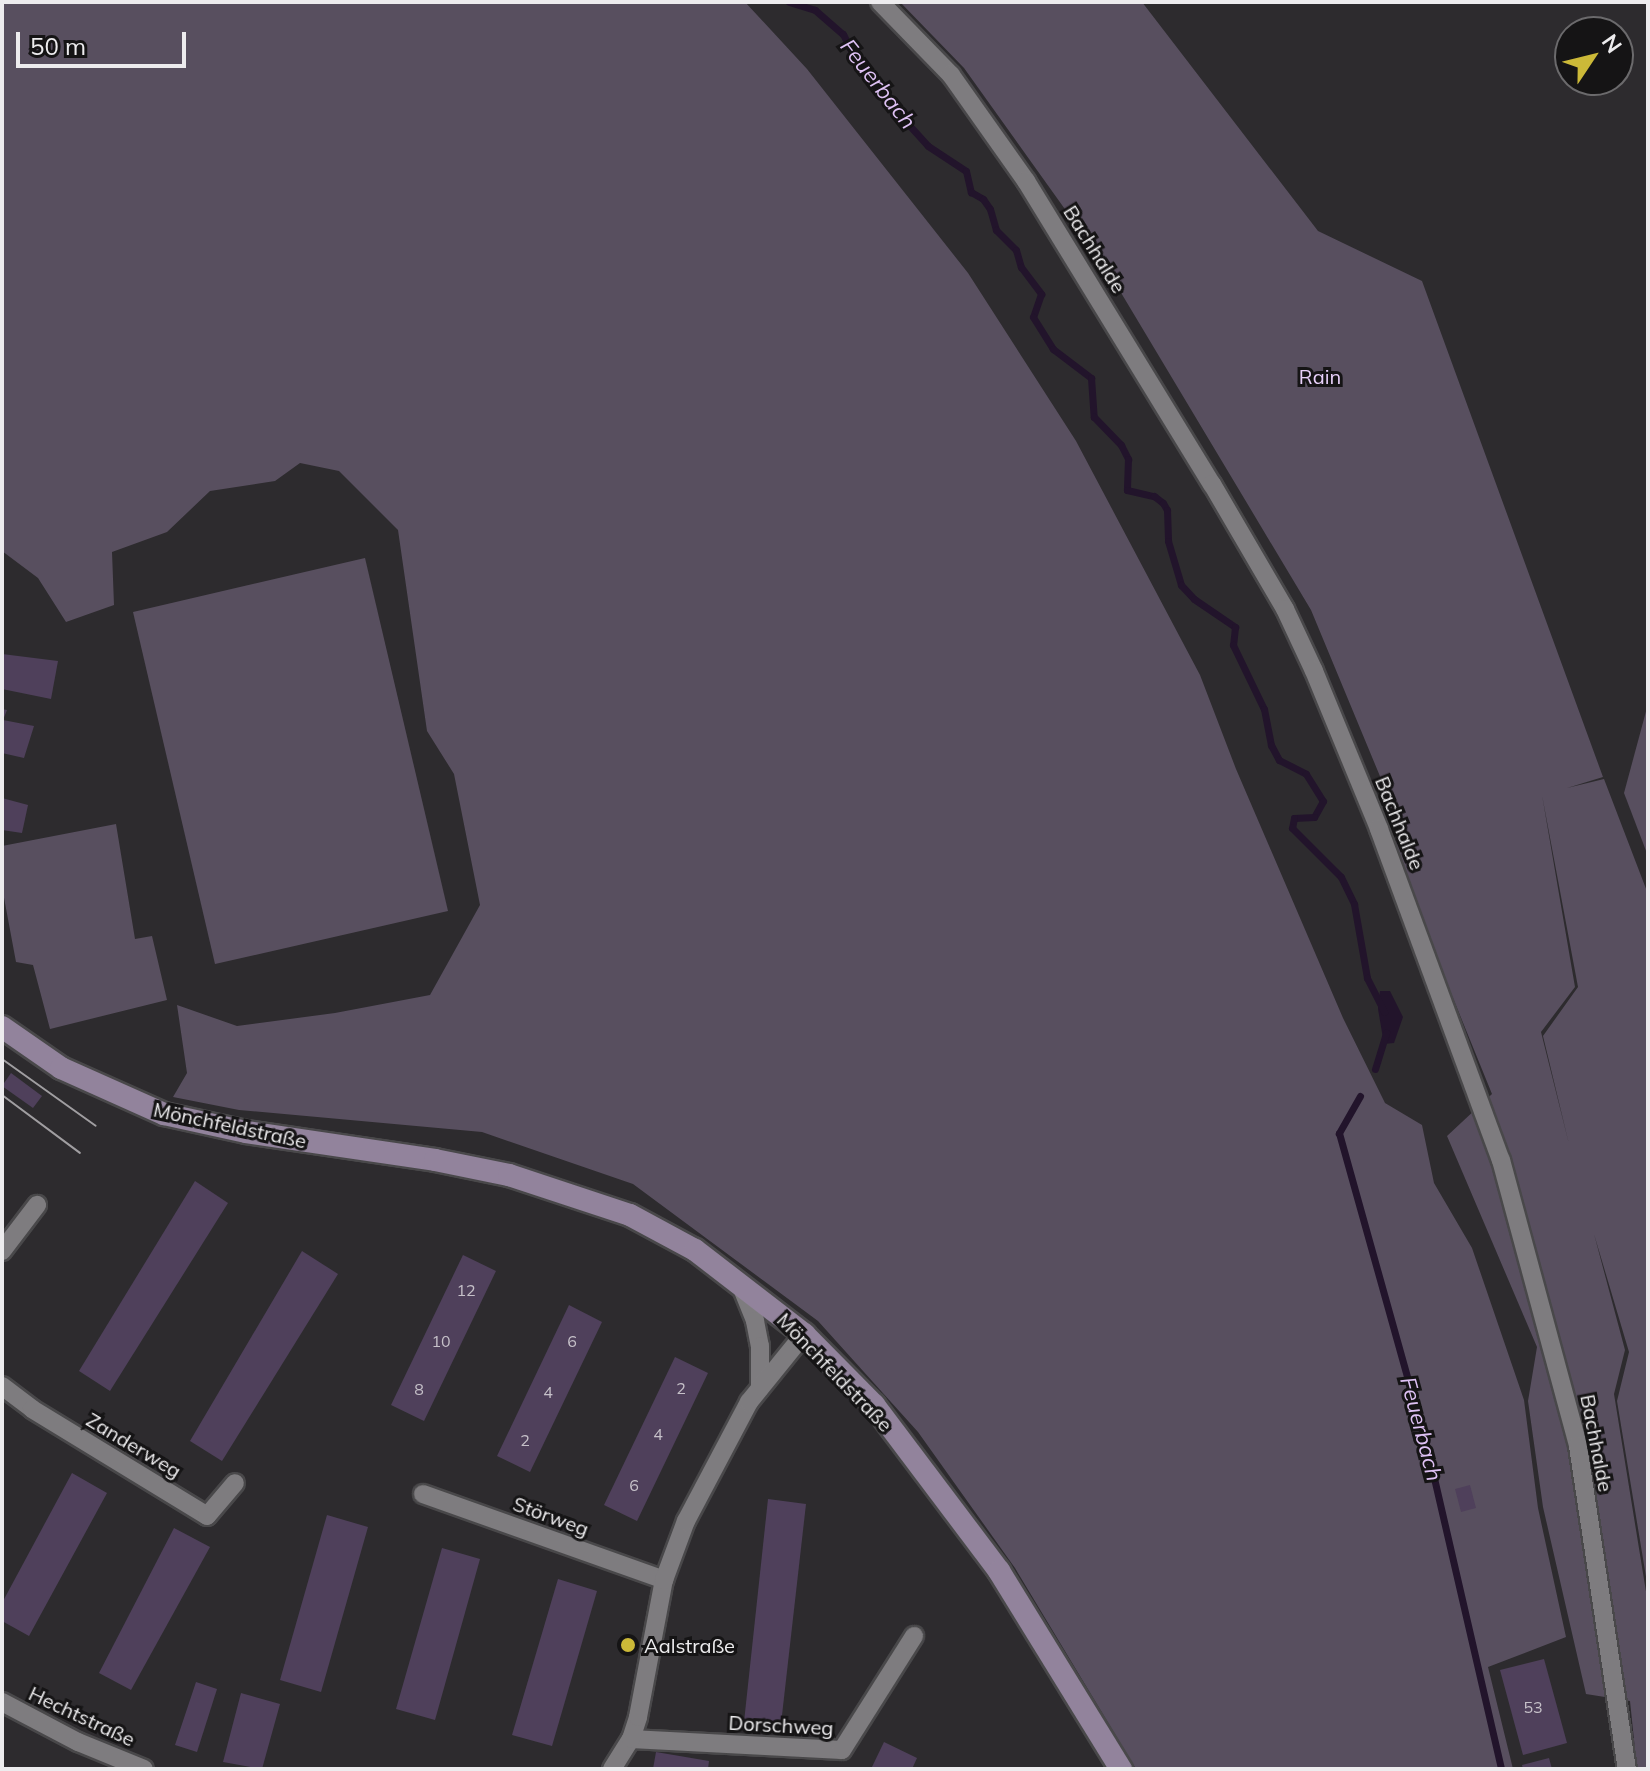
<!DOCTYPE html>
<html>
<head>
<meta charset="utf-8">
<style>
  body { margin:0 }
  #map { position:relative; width:1650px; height:1771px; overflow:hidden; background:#2d2b2e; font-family:Mulish,sans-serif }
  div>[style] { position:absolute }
  .green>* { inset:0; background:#584f5f }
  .water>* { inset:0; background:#22142b }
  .stream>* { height:7px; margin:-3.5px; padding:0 3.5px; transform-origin:3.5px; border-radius:3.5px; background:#22142b }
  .building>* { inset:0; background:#4f405b }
  .roads { filter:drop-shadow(2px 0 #49484a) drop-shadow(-2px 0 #49484a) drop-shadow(0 2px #49484a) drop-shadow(0 -2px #49484a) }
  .minor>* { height:18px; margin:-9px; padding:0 9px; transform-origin:9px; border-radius:9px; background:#7e7c7f }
  .secondary>* { height:22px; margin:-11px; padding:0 11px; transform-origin:11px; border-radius:11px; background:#92839c }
  .tram>* { height:2px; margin:-1px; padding:0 1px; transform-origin:1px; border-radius:1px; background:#a09ea1 }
  .dots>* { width:22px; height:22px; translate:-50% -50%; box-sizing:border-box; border:4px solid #151415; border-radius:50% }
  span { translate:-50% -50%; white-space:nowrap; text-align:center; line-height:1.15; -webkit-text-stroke:6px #151415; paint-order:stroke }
  .number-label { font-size:16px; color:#c6c1c9 }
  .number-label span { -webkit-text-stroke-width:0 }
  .street-label { font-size:20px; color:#edecee }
  .park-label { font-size:20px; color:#e8d0fa }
  .poi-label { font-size:20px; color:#edecee }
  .left { translate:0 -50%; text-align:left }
  .water-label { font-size:22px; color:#dec1f4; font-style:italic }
  .frame { position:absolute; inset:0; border:4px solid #edecee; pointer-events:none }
  .north { position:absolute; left:1554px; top:16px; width:80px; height:80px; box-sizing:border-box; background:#151415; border:2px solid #6b6a6c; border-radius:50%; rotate:55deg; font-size:22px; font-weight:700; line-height:32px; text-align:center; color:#edecee }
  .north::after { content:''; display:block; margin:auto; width:28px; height:36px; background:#ccb938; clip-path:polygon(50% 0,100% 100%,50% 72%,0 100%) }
  .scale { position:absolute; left:16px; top:32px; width:170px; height:36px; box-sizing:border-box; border:4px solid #edecee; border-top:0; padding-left:10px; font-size:24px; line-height:28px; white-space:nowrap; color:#edecee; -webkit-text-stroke:6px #151415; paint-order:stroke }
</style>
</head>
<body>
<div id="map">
  <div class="green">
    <i style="clip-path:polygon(2px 2px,745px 2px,807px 69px,968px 273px,1076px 441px,1200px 675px,1236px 769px,1343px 1018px,1385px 1103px,1422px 1125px,1434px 1183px,1472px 1248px,1524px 1400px,1538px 1508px,1566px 1637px,1488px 1667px,1513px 1769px,1136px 1769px,1015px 1568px,918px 1432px,818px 1321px,633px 1184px,482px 1132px,239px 1110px,173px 1097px,187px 1073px,177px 1005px,237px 1026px,335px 1013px,430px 995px,480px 905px,454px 774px,427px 731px,398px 530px,339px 471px,300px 463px,275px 481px,210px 491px,167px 532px,112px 552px,114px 605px,66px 622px,38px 578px,2px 551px)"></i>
    <i style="clip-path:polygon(evenodd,900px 2px,1142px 2px,1318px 231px,1422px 281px,1603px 777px,1567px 788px,1604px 779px,1648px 894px,1648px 1589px,1617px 1401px,1629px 1352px,1594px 1234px,1625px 1350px,1614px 1394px,1648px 1604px,1648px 1769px,1637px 1769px,1630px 1701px,1586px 1694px,1543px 1507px,1528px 1401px,1537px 1347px,1447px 1136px,1492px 1094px,1429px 939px,1397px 847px,1389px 798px,1311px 610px,1102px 261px,964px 68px,900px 2px,1542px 795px,1578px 987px,1543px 1036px,1569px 1144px,1541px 1032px,1575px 987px,1542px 795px)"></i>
    <i style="clip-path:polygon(365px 558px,448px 911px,215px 964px,133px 612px)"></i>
    <i style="clip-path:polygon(1648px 704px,1648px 856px,1624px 793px)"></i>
    <i style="clip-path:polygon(116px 824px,135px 939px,152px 936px,167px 1000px,50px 1029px,33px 965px,16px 962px,2px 887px,2px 846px)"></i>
  </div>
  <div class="water">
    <i style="clip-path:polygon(1380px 991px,1390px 991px,1403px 1017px,1394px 1043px,1384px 1044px,1378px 1009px)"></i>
  </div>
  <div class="stream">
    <i style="left:789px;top:2px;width:27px;rotate:17deg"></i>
    <i style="left:815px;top:10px;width:37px;rotate:41deg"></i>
    <i style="left:843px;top:34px;width:34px;rotate:64deg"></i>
    <i style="left:858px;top:65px;width:49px;rotate:50.8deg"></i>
    <i style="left:889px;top:103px;width:58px;rotate:47.8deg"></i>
    <i style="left:928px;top:146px;width:45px;rotate:33.3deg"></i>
    <i style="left:966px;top:171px;width:22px;rotate:77deg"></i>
    <i style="left:971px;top:192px;width:14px;rotate:30deg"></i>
    <i style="left:983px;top:199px;width:12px;rotate:55deg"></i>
    <i style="left:990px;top:209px;width:22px;rotate:74deg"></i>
    <i style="left:996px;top:230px;width:28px;rotate:45deg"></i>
    <i style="left:1016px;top:250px;width:18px;rotate:74deg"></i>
    <i style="left:1021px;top:267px;width:34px;rotate:53deg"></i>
    <i style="left:1041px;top:294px;width:24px;rotate:109deg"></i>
    <i style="left:1033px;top:317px;width:38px;rotate:58deg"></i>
    <i style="left:1053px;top:349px;width:48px;rotate:37.3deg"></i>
    <i style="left:1091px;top:378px;width:39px;rotate:86deg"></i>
    <i style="left:1094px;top:417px;width:39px;rotate:46deg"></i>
    <i style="left:1121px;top:445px;width:16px;rotate:63deg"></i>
    <i style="left:1128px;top:459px;width:31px;rotate:92deg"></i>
    <i style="left:1127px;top:490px;width:28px;rotate:13deg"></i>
    <i style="left:1154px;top:496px;width:11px;rotate:38deg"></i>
    <i style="left:1163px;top:503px;width:8px;rotate:60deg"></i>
    <i style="left:1167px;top:510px;width:31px;rotate:88deg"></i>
    <i style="left:1168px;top:541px;width:46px;rotate:73.5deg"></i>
    <i style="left:1181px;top:585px;width:19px;rotate:47deg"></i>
    <i style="left:1194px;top:599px;width:50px;rotate:34.3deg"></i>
    <i style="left:1235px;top:627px;width:18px;rotate:96deg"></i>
    <i style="left:1233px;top:645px;width:71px;rotate:64.2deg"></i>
    <i style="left:1264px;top:709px;width:37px;rotate:79deg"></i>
    <i style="left:1271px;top:745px;width:17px;rotate:62deg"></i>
    <i style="left:1279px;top:760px;width:30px;rotate:27deg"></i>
    <i style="left:1306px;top:774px;width:32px;rotate:58deg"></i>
    <i style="left:1323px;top:801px;width:18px;rotate:119deg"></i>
    <i style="left:1314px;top:817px;width:20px;rotate:177deg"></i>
    <i style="left:1294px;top:818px;width:10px;rotate:101deg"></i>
    <i style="left:1292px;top:828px;width:69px;rotate:45deg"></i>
    <i style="left:1341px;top:877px;width:30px;rotate:64deg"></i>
    <i style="left:1354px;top:904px;width:75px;rotate:80deg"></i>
    <i style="left:1367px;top:978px;width:38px;rotate:63deg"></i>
    <i style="left:1375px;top:1069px;width:38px;rotate:-73deg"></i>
    <i style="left:1360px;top:1096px;width:43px;rotate:119.6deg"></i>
    <i style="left:1339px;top:1133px;width:331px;rotate:74.4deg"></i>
    <i style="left:1428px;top:1452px;width:325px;rotate:77deg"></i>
  </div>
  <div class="building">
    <i style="clip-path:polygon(2px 654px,58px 661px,51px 699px,2px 689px)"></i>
    <i style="clip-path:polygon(2px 709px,7px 710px,3px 720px,34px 726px,24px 758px,2px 753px)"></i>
    <i style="clip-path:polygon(2px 798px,28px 805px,22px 833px,2px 830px)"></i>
    <i style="clip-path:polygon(11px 1073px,42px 1096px,33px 1108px,2px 1086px)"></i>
    <i style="clip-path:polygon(195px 1181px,228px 1203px,110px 1391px,79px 1371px)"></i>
    <i style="clip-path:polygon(302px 1251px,338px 1274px,222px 1461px,190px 1441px)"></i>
    <i style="clip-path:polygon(463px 1255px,496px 1271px,424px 1421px,391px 1405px)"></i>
    <i style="clip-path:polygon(569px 1305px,602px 1322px,530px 1472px,497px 1456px)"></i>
    <i style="clip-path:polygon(675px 1357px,708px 1373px,637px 1521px,604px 1505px)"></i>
    <i style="clip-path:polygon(72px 1473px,107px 1493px,29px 1636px,2px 1621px,2px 1603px)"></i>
    <i style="clip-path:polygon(1470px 1485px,1476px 1508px,1461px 1512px,1455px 1489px)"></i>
    <i style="clip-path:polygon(768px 1499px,806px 1504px,781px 1724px,744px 1722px)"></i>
    <i style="clip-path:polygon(327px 1515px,368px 1527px,321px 1692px,280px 1680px)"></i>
    <i style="clip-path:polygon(174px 1528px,210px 1547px,131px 1690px,99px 1673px)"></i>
    <i style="clip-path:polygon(442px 1548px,480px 1559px,435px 1720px,396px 1709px)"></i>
    <i style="clip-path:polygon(558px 1579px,597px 1591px,552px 1746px,512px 1735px)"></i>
    <i style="clip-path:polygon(1544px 1659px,1567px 1743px,1523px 1755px,1500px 1670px)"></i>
    <i style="clip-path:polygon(196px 1682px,217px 1689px,197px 1752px,175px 1745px)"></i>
    <i style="clip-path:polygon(241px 1693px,280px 1704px,262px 1769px,223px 1762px)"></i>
    <i style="clip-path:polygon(884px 1742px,917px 1758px,912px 1769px,871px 1769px)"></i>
    <i style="clip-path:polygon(656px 1752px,709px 1761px,708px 1769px,653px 1769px)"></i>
    <i style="clip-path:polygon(1549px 1758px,1552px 1769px,1523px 1769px,1522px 1765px)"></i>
  </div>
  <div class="roads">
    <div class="minor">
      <i style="left:880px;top:2px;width:102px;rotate:45.8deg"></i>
      <i style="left:951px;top:75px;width:130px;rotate:54.7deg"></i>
      <i style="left:1026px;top:181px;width:356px;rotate:58.5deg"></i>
      <i style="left:1212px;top:484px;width:145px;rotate:59.7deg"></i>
      <i style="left:1285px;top:609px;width:68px;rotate:64.9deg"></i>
      <i style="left:1314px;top:671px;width:171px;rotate:67.6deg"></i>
      <i style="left:1379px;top:829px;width:353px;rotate:69.8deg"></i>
      <i style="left:1501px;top:1160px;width:296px;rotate:74.9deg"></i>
      <i style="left:1578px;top:1446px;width:327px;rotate:81.4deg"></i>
      <i style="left:2px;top:1251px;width:58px;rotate:-52.7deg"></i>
      <i style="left:741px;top:1286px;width:38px;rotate:68deg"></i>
      <i style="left:755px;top:1321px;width:25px;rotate:79deg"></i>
      <i style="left:760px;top:1346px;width:42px;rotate:90deg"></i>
      <i style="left:2px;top:1386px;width:38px;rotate:37deg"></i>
      <i style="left:32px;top:1409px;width:205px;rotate:31.4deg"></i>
      <i style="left:207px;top:1516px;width:43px;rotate:-49.7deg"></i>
      <i style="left:423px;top:1494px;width:256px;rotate:19.6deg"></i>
      <i style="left:2px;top:1702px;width:86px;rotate:27.8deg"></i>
      <i style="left:78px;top:1742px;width:71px;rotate:22.2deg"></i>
      <i style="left:631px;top:1739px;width:211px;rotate:3deg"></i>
      <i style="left:842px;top:1750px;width:135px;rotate:-57.7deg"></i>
      <i style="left:612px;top:1769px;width:36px;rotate:-58deg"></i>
      <i style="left:631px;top:1739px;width:23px;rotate:-72deg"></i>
      <i style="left:638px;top:1717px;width:139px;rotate:-79.3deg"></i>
      <i style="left:664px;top:1580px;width:63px;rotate:-69.6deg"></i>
      <i style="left:686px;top:1521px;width:135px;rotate:-62.1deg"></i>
      <i style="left:749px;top:1402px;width:87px;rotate:-51deg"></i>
    </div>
    <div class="secondary">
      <i style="left:2px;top:1027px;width:72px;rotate:34.8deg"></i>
      <i style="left:61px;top:1068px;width:113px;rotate:24.1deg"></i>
      <i style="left:164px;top:1114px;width:84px;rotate:12.4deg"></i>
      <i style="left:246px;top:1132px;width:191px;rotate:8.4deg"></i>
      <i style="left:435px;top:1160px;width:76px;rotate:11.5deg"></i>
      <i style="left:509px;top:1175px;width:127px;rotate:18.3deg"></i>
      <i style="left:630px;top:1215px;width:74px;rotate:28.3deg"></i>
      <i style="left:695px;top:1250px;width:138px;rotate:37.6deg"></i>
      <i style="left:804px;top:1334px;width:100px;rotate:45.4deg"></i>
      <i style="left:874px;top:1405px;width:208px;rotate:53deg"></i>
      <i style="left:999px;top:1571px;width:233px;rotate:58.4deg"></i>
    </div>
  </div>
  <div class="tram">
    <i style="left:2px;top:1059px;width:115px;rotate:35.5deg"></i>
    <i style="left:2px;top:1095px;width:97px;rotate:36.6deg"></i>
  </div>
  <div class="dots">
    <i style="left:628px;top:1645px;background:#ccb938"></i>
  </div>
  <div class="number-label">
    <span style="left:466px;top:1290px">12</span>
    <span style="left:441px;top:1341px">10</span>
    <span style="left:572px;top:1341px">6</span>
    <span style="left:681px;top:1388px">2</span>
    <span style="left:419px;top:1389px">8</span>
    <span style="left:548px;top:1392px">4</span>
    <span style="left:658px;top:1434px">4</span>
    <span style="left:525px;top:1440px">2</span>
    <span style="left:634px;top:1485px">6</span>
    <span style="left:1533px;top:1707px">53</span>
  </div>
  <div class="street-label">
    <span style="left:1095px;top:249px;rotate:58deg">Bachhalde</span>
    <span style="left:1400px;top:823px;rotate:68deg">Bachhalde</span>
    <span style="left:230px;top:1125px;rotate:12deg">Mönchfeldstraße</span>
    <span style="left:835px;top:1372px;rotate:46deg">Mönchfeldstraße</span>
    <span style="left:1597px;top:1443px;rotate:79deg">Bachhalde</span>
    <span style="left:134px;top:1445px;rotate:31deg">Zanderweg</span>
    <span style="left:551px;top:1516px;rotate:20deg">Störweg</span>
    <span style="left:82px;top:1716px;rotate:25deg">Hechtstraße</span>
    <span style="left:781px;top:1725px;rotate:3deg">Dorschweg</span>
  </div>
  <div class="park-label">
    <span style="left:1320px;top:376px">Rain</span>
  </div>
  <div class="poi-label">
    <span class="left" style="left:644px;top:1645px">Aalstraße</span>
  </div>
  <div class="water-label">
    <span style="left:878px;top:84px;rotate:52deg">Feuerbach</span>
    <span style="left:1421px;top:1429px;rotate:75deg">Feuerbach</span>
  </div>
  <div class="frame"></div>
  <div class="north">N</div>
  <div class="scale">50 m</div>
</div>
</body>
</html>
